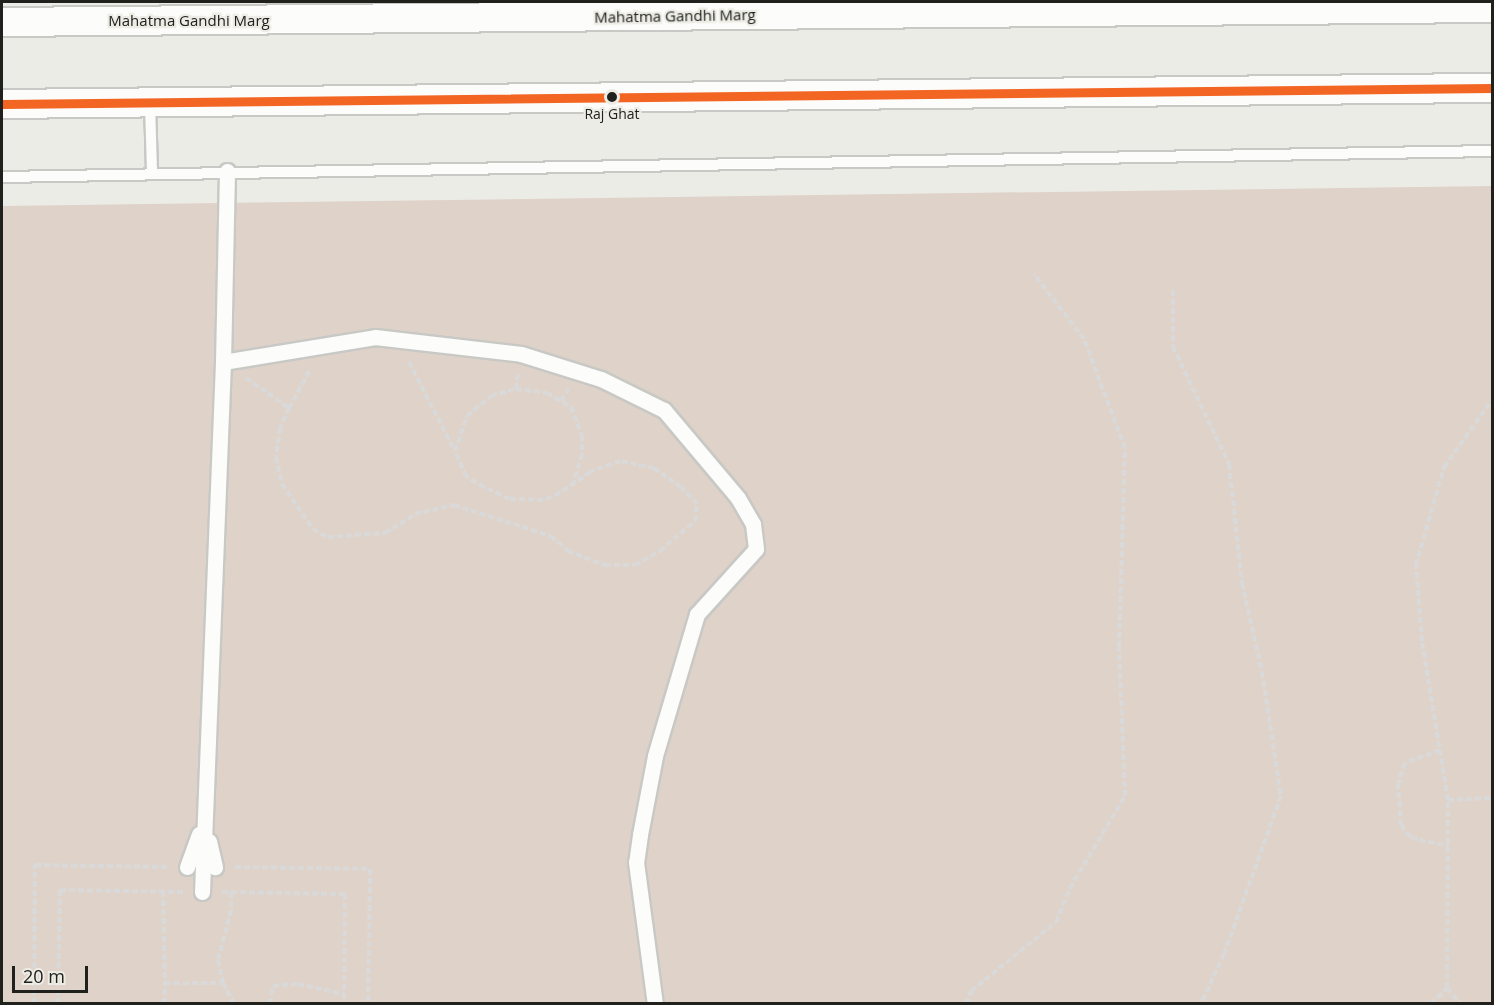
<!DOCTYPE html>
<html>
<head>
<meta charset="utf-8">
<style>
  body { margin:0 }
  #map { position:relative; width:1494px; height:1005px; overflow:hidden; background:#ecece7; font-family:"Open Sans",sans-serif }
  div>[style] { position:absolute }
  .green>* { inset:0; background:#dfd2c9 }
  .path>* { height:4px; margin-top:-2px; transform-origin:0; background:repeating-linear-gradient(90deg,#d9d9d9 0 6px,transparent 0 9px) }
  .roads { filter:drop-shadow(2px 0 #c8c8c5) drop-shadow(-2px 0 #c8c8c5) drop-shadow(0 2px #c8c8c5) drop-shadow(0 -2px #c8c8c5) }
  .service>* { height:10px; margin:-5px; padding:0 5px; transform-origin:5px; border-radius:5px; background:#fcfcfb }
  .pedestrian>* { height:15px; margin:-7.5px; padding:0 7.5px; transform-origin:7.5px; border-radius:7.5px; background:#fcfcfb }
  .secondary>* { height:28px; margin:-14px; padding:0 14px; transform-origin:14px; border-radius:14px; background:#fcfcfb }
  .bus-1>* { height:9px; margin:-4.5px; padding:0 4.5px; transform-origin:4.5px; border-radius:4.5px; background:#f26522 }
  .dots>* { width:16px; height:16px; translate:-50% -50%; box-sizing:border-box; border:3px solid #edede6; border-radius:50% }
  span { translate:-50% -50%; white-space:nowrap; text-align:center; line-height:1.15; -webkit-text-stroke:4.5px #edede6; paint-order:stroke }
  .bus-label { font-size:14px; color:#20201d }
  .street-label { font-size:15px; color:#20201d }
  .frame { position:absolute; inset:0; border:3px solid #20201d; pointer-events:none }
  .scale { position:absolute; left:12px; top:966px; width:76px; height:27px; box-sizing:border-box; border:3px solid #20201d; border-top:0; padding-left:8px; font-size:18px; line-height:21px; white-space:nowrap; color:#20201d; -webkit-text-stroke:4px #edede6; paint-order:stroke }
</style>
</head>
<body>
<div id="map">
  <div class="green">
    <i style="clip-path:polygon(1492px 186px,1492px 1003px,2px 1003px,2px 206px)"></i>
  </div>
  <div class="path">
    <i style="left:1173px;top:290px;width:57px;rotate:90deg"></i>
    <i style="left:1173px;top:347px;width:130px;rotate:64.4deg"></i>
    <i style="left:1229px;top:464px;width:120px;rotate:83.8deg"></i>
    <i style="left:1242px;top:583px;width:91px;rotate:77.3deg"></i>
    <i style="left:1262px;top:672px;width:125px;rotate:81.3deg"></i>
    <i style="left:1281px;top:796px;width:168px;rotate:109.8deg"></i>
    <i style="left:1224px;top:954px;width:55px;rotate:114.7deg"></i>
    <i style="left:409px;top:362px;width:100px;rotate:62.7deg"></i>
    <i style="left:246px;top:378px;width:52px;rotate:34.9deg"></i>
    <i style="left:289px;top:408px;width:22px;rotate:114deg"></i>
    <i style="left:280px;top:428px;width:29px;rotate:98deg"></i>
    <i style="left:276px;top:457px;width:28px;rotate:77deg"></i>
    <i style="left:282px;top:484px;width:55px;rotate:55.4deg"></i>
    <i style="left:313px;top:529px;width:17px;rotate:28deg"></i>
    <i style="left:328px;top:537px;width:57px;rotate:-4deg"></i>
    <i style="left:385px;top:533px;width:36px;rotate:-32deg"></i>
    <i style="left:415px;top:514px;width:40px;rotate:-13deg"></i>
    <i style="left:454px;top:505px;width:102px;rotate:17.7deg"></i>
    <i style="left:551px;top:536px;width:23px;rotate:41deg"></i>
    <i style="left:568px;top:551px;width:40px;rotate:21deg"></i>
    <i style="left:605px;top:565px;width:30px"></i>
    <i style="left:635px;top:565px;width:29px;rotate:-29deg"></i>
    <i style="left:660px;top:551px;width:46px;rotate:-40.6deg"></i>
    <i style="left:695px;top:521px;width:17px;rotate:-83deg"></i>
    <i style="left:697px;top:504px;width:23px;rotate:-133deg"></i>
    <i style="left:681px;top:487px;width:33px;rotate:-145deg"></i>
    <i style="left:654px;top:468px;width:35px;rotate:-168deg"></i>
    <i style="left:620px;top:461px;width:32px;rotate:160deg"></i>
    <i style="left:590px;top:472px;width:37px;rotate:145deg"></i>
    <i style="left:560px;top:493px;width:18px;rotate:158deg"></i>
    <i style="left:543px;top:500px;width:34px;rotate:-178deg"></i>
    <i style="left:509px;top:499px;width:28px;rotate:-154deg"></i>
    <i style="left:484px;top:487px;width:21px;rotate:-149deg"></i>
    <i style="left:466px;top:476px;width:27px;rotate:-114deg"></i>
    <i style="left:455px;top:451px;width:37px;rotate:-71deg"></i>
    <i style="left:467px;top:416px;width:31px;rotate:-40deg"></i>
    <i style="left:491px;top:396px;width:26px;rotate:-16deg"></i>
    <i style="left:516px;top:389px;width:31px;rotate:7deg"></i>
    <i style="left:547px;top:393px;width:28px;rotate:30deg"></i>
    <i style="left:571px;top:407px;width:30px;rotate:69deg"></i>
    <i style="left:582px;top:435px;width:19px;rotate:90deg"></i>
    <i style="left:582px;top:454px;width:29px;rotate:106deg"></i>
    <i style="left:516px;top:389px;width:17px;rotate:-83deg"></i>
    <i style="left:561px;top:401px;width:14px;rotate:-60deg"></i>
    <i style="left:289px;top:408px;width:46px;rotate:-61.2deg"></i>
    <i style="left:1440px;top:750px;width:37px;rotate:160deg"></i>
    <i style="left:1405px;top:763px;width:21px;rotate:109deg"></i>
    <i style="left:1398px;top:783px;width:42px;rotate:85.9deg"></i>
    <i style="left:1401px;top:825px;width:16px;rotate:52deg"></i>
    <i style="left:1411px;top:838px;width:38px;rotate:12deg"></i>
    <i style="left:1448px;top:800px;width:44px;rotate:-2.6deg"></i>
    <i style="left:235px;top:867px;width:135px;rotate:0.8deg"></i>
    <i style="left:370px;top:869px;width:135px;rotate:90.8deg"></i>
    <i style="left:163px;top:891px;width:92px;rotate:88.8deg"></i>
    <i style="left:222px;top:892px;width:123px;rotate:0.9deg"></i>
    <i style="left:345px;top:894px;width:110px;rotate:90.5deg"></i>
    <i style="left:231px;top:892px;width:18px;rotate:90deg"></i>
    <i style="left:231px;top:910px;width:52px;rotate:104.6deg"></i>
    <i style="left:218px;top:960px;width:24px;rotate:78deg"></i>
    <i style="left:223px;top:983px;width:24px;rotate:62deg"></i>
    <i style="left:1447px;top:988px;width:188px;rotate:-89.7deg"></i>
    <i style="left:1448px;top:800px;width:161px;rotate:-99.3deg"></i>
    <i style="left:1422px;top:641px;width:76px;rotate:-94.5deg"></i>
    <i style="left:1416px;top:565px;width:102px;rotate:-74.1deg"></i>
    <i style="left:1444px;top:467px;width:82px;rotate:-54.4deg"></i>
    <i style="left:34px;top:1004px;width:139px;rotate:-89.6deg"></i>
    <i style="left:35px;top:865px;width:134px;rotate:0.9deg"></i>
    <i style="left:58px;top:1004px;width:114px;rotate:-89deg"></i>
    <i style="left:60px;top:890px;width:124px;rotate:0.9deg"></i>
    <i style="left:164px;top:1004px;width:21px;rotate:-87deg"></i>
    <i style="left:165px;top:983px;width:58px"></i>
    <i style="left:270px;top:1004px;width:18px;rotate:-81deg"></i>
    <i style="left:273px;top:986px;width:25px;rotate:-5deg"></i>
    <i style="left:298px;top:984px;width:47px;rotate:12.3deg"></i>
    <i style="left:966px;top:1004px;width:14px;rotate:-69deg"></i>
    <i style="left:971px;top:991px;width:109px;rotate:-39.1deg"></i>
    <i style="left:1056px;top:922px;width:37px;rotate:-68deg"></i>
    <i style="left:1070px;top:888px;width:107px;rotate:-59.1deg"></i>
    <i style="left:1125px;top:796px;width:149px;rotate:-92.3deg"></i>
    <i style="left:1119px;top:647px;width:199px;rotate:-88.3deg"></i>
    <i style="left:1125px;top:448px;width:116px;rotate:-110.6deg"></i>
    <i style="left:1084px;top:339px;width:82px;rotate:-127.6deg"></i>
    <i style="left:1431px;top:1004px;width:23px;rotate:-45deg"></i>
    <i style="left:1447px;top:988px;width:21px;rotate:49deg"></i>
  </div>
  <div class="roads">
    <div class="service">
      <i style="left:150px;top:104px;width:69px;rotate:88.3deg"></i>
      <i style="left:2px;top:177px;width:1490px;rotate:-1deg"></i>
    </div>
    <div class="pedestrian">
      <i style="left:223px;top:362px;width:154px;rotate:-9.3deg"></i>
      <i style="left:375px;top:337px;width:147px;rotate:6.6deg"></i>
      <i style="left:521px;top:354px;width:84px;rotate:17.4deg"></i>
      <i style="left:601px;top:379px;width:70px;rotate:26.2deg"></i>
      <i style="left:664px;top:410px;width:115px;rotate:49.9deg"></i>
      <i style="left:738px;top:498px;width:30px;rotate:60deg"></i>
      <i style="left:753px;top:524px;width:25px;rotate:83deg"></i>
      <i style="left:756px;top:549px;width:88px;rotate:132.2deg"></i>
      <i style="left:697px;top:614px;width:148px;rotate:106.5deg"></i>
      <i style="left:655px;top:756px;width:80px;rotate:100.8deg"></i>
      <i style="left:640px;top:835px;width:27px;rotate:98deg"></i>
      <i style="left:636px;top:862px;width:143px;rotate:82.4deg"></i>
      <i style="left:209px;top:841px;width:27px;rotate:77deg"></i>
      <i style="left:187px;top:867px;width:35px;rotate:-70deg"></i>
      <i style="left:202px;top:892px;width:530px;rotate:-87.73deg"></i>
      <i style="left:223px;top:362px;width:191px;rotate:-88.8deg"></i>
    </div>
    <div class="secondary">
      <i style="left:2px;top:22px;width:1490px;rotate:-0.54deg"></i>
      <i style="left:2px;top:104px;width:1490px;rotate:-0.62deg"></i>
    </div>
  </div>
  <div class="bus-1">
    <i style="left:2px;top:104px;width:1490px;rotate:-0.62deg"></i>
  </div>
  <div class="dots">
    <i style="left:612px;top:97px;background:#20201d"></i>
  </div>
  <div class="bus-label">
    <span style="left:612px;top:114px">Raj Ghat</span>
  </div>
  <div class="street-label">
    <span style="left:675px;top:16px;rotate:-1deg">Mahatma Gandhi Marg</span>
    <span style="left:189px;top:21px">Mahatma Gandhi Marg</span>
  </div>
  <div class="frame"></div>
  <div class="scale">20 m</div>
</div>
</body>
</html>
